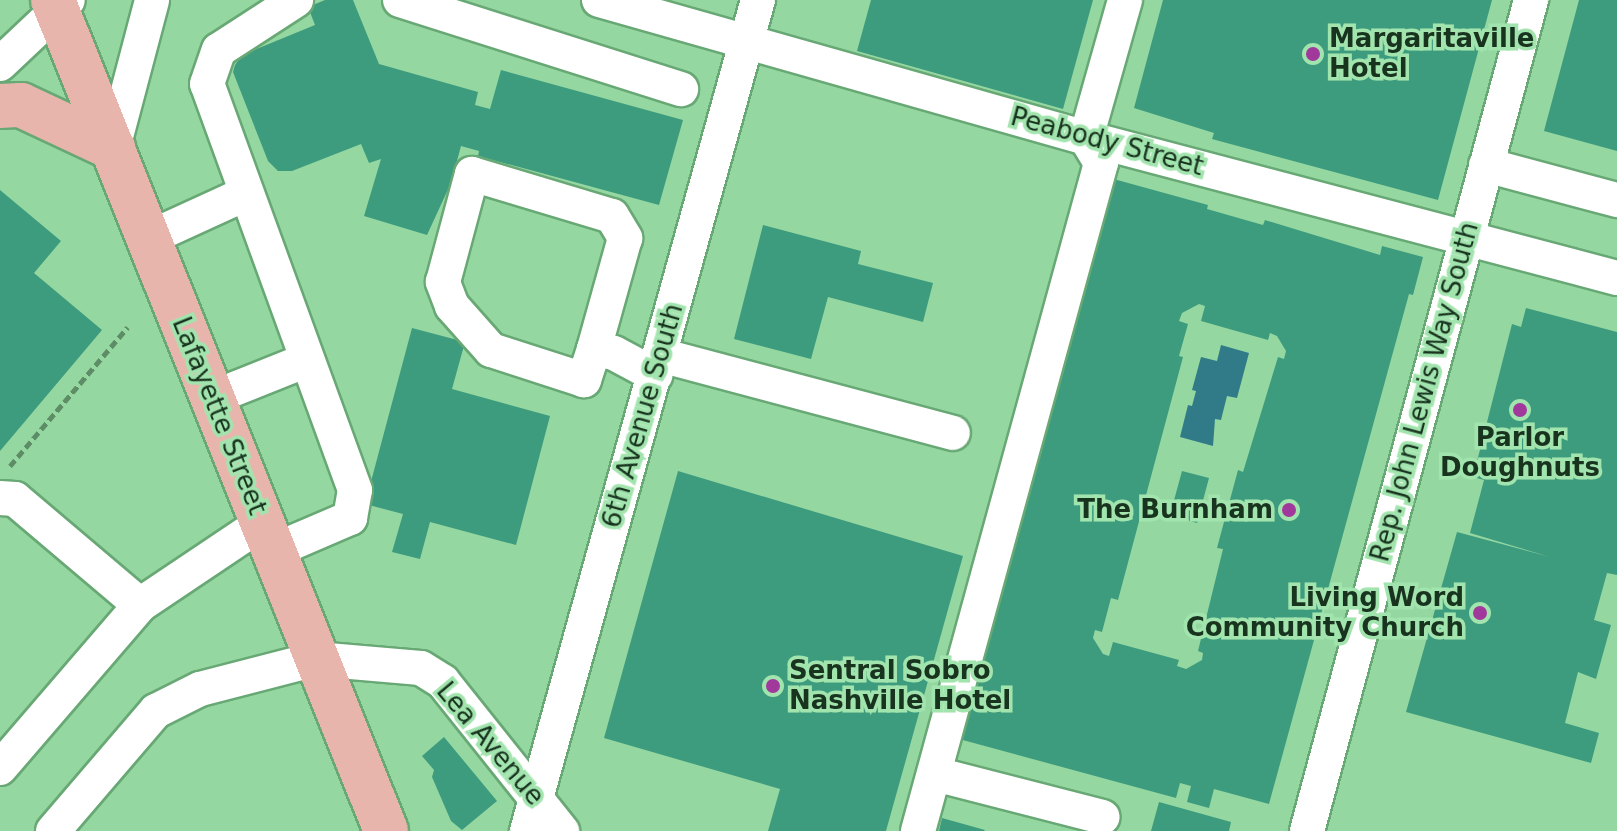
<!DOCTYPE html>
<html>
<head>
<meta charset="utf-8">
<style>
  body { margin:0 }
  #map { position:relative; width:1617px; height:831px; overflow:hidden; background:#95d7a1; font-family:"DejaVu Sans",sans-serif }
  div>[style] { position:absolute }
  .water>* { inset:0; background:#307b87 }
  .building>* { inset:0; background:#3d9c7e }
  .path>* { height:5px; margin-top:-2.5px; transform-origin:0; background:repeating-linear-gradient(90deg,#5d8d66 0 8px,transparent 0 12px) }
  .roads { filter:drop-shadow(2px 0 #68a875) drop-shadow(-2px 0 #68a875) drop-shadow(0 2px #68a875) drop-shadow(0 -2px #68a875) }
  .minor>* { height:34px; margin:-17px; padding:0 17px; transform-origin:17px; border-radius:17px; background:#fff }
  .major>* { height:44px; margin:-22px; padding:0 22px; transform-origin:22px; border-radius:22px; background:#e8b5ad }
  .dots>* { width:22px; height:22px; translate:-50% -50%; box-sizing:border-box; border:4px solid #a2e4ae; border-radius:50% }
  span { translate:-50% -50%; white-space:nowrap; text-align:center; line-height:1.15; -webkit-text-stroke:7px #a2e4ae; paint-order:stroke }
  .poi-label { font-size:26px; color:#18331e; font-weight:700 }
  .left { translate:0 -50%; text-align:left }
  .right { translate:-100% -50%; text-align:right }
  .street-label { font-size:26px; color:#18331e }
</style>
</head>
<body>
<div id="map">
  <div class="water">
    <i style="clip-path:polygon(1221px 345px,1249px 353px,1237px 398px,1227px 396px,1221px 420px,1215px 419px,1213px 446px,1180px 437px,1188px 405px,1192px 406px,1196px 391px,1192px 390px,1201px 357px,1217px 361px)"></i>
  </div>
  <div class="building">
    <i style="clip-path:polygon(325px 0,353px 0,379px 64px,478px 92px,475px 105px,490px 109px,501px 70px,683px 120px,659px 205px,478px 156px,479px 151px,461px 146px,451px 183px,427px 235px,364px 216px,381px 159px,369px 163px,361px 144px,292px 171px,278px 171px,268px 161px,233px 72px,235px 65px,242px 55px,315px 25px,308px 7px)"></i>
    <i style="clip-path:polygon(871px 0,1093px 0,1063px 109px,857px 51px)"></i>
    <i style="clip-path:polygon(1163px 0,1492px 0,1438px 200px,1212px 139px,1214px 133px,1134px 108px)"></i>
    <i style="clip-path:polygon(1579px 0,1617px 0,1617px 151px,1544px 131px)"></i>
    <i style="clip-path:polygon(evenodd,1110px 178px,1208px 205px,1207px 209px,1263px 225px,1265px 220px,1380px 255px,1382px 246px,1423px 257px,1413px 295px,1409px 294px,1269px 804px,1214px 789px,1209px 808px,1187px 802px,1191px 786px,1180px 783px,1176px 798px,959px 739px,1110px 178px,1199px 304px,1205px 306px,1201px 321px,1268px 340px,1270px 333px,1277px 336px,1286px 351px,1284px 359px,1278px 357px,1243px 472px,1238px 470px,1217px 548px,1223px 549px,1198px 651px,1203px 653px,1202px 660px,1186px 669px,1177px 666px,1179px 660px,1113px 642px,1109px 656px,1103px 654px,1093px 638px,1095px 630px,1102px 632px,1111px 598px,1118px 600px,1183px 357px,1179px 356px,1188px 324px,1179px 321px,1182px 313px,1199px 304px)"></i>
    <i style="clip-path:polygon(0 190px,61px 241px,34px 273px,102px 330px,0 451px)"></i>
    <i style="clip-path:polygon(763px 225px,861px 251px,858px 264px,933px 283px,923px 322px,828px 297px,811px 359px,734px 339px)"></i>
    <i style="clip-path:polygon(1526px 308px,1617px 332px,1617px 575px,1607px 573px,1594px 620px,1611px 625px,1596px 679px,1578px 672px,1565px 723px,1599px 733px,1591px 763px,1406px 712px,1457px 532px,1550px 557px,1470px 533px,1484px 480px,1473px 477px,1512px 324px,1521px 327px)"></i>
    <i style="clip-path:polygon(412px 328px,465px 342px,452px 389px,550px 416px,516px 545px,430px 522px,420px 559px,392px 552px,403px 514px,365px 504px)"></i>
    <i style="clip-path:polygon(678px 471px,963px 556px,886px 831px,768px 831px,780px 789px,604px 738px)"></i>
    <i style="clip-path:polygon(1182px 471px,1209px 478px,1197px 523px,1170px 515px)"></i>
    <i style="clip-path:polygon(444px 737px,497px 801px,462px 830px,451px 821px,432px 777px,434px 770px,422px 756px)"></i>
    <i style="clip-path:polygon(1159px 802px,1231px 822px,1229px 831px,1151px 831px)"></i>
    <i style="clip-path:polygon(942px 818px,985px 830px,984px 831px,939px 831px)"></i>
  </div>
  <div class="path">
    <i style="left:10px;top:466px;width:182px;rotate:-49.7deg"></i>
  </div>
  <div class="roads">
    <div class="minor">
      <i style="left:400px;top:0;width:295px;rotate:17.6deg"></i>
      <i style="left:599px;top:0;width:506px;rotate:15.82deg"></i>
      <i style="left:1086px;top:138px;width:549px;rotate:14.77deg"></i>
      <i style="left:0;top:64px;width:93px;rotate:-43.3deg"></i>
      <i style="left:113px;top:148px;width:153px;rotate:-75.2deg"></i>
      <i style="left:1486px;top:165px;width:136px;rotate:15deg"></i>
      <i style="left:149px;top:238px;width:106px;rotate:-24.6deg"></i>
      <i style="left:594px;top:349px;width:33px;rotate:108deg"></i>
      <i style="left:584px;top:380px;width:98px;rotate:-162.1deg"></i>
      <i style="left:491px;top:350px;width:59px;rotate:-131.6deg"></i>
      <i style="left:452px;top:306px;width:26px;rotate:-111deg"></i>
      <i style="left:443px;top:282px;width:112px;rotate:-75deg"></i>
      <i style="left:472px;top:174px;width:146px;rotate:16.7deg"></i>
      <i style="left:612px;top:216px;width:26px;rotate:59deg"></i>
      <i style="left:625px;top:238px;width:115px;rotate:105.6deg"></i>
      <i style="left:594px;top:349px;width:20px;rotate:11deg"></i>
      <i style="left:614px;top:353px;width:47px;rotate:28.2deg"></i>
      <i style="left:660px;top:355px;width:303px;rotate:14.9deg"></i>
      <i style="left:212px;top:398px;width:102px;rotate:-21.8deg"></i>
      <i style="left:0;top:498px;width:15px;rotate:4deg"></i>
      <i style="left:15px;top:499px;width:164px;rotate:40.3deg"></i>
      <i style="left:273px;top:551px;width:84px;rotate:-23.2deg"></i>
      <i style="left:350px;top:518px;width:28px;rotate:-80deg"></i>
      <i style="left:355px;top:490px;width:432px;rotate:-110deg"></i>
      <i style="left:207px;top:84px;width:36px;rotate:-71deg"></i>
      <i style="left:219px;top:50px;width:92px;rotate:-33deg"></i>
      <i style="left:0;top:768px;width:215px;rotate:-49.3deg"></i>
      <i style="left:140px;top:605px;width:147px;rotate:-33.9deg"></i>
      <i style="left:935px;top:774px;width:173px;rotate:14.4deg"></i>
      <i style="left:53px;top:831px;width:158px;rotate:-49.4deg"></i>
      <i style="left:156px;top:711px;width:49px;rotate:-26.6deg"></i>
      <i style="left:200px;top:689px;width:120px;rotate:-14.5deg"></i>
      <i style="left:316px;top:659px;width:105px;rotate:4.9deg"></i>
      <i style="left:421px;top:668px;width:26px;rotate:32deg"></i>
      <i style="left:443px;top:682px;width:191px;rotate:51.4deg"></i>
      <i style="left:527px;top:831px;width:863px;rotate:-74.47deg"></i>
      <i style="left:918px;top:831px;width:693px;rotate:-74.68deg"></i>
      <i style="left:1101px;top:163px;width:29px;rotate:-121deg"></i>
      <i style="left:1086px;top:138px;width:143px;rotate:-74.2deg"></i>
      <i style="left:1307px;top:831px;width:861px;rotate:-74.91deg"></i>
    </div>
    <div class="major">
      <i style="left:53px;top:0;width:895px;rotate:68.16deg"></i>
      <i style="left:0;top:106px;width:21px;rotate:-3deg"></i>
      <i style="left:21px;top:105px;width:102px;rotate:25.1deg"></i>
    </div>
  </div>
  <div class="dots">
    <i style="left:1313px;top:54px;background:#a1399c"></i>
    <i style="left:1520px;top:410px;background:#a1399c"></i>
    <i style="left:1289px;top:510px;background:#a1399c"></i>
    <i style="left:1480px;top:613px;background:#a1399c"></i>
    <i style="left:773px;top:686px;background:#a1399c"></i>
  </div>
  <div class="poi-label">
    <span class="left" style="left:1329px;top:54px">Margaritaville<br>Hotel</span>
    <span style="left:1520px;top:453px">Parlor<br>Doughnuts</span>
    <span class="right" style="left:1273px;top:510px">The Burnham</span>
    <span class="right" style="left:1464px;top:613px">Living Word<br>Community Church</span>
    <span class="left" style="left:789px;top:686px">Sentral Sobro<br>Nashville Hotel</span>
  </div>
  <div class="street-label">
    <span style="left:1107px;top:142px;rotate:15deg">Peabody Street</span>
    <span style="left:1425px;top:392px;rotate:-75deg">Rep. John Lewis Way South</span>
    <span style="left:219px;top:416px;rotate:68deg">Lafayette Street</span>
    <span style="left:643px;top:416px;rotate:-74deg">6th Avenue South</span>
    <span style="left:490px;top:744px;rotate:50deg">Lea Avenue</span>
  </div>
</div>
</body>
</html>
